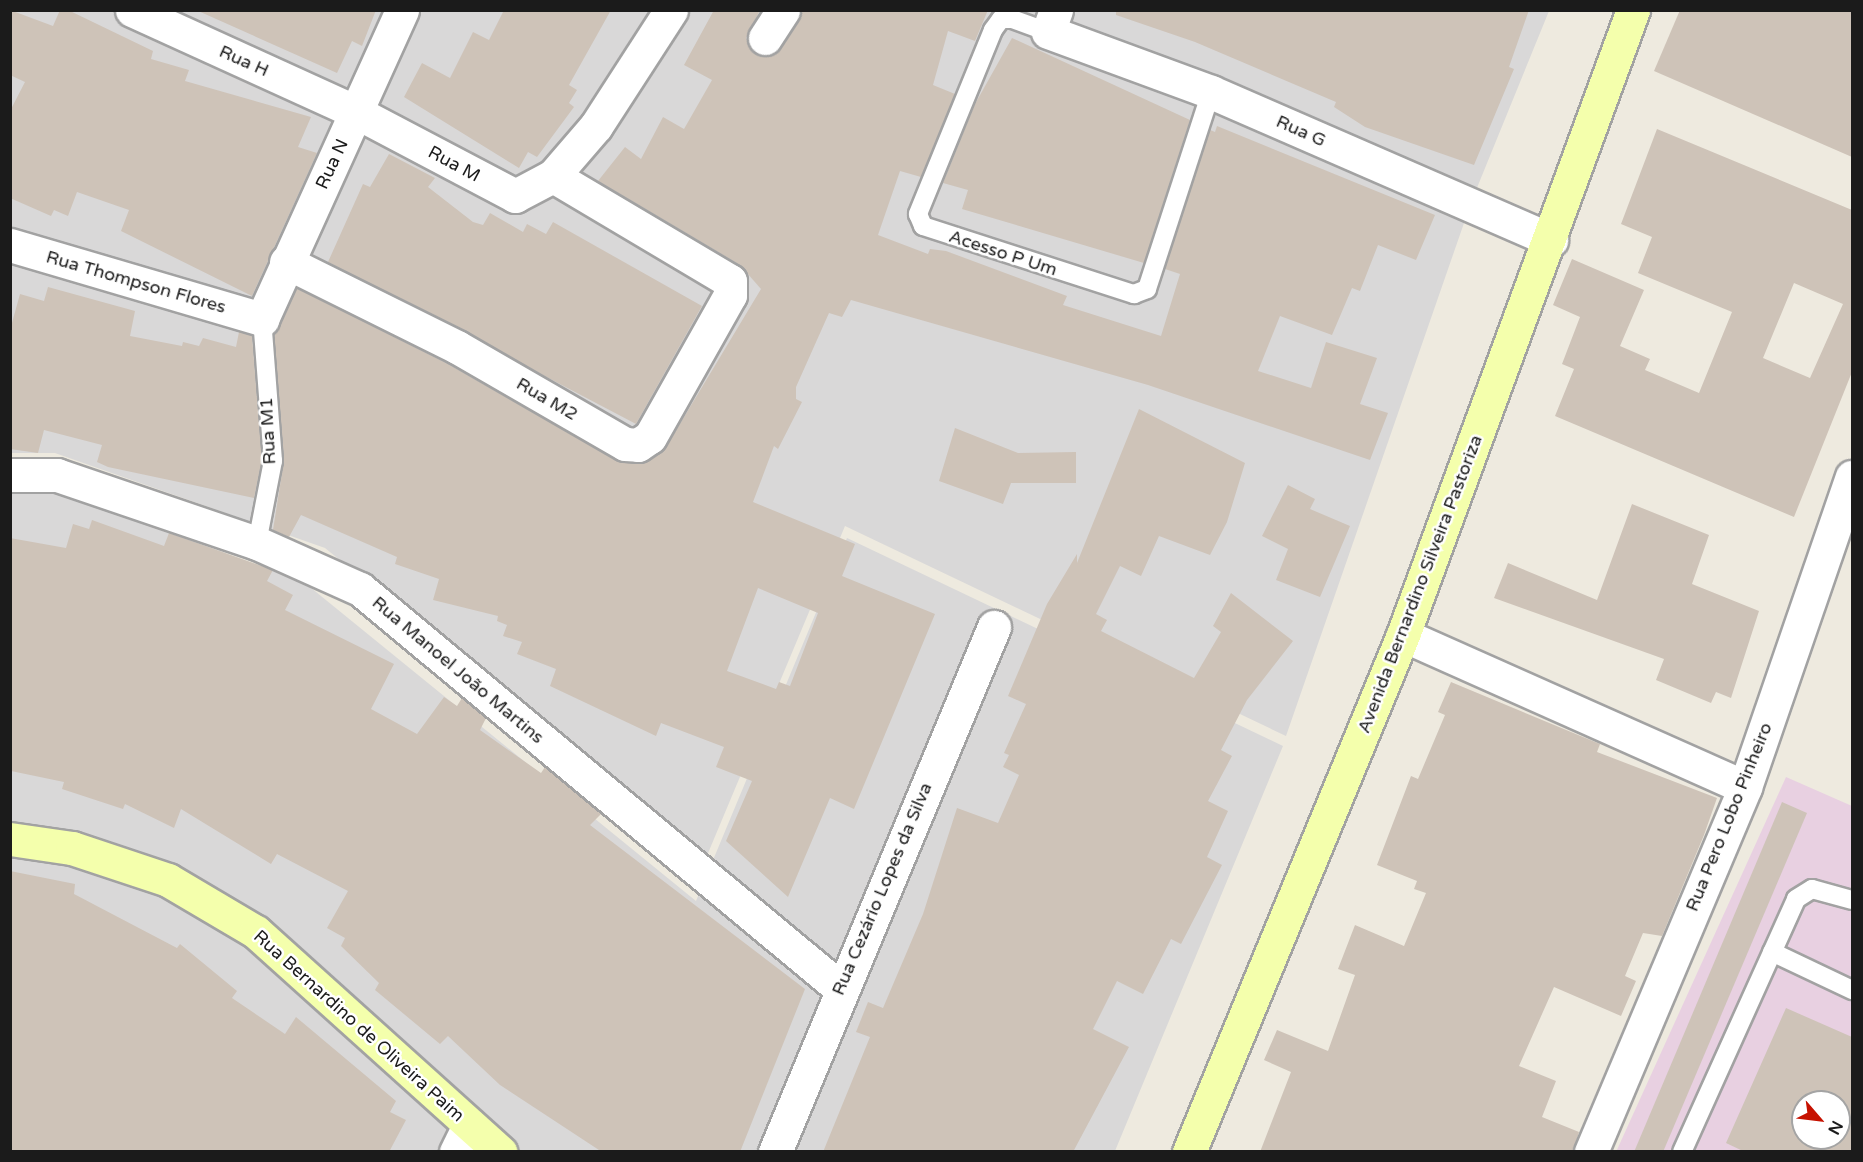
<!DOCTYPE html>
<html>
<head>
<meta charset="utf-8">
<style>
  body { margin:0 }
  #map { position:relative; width:1863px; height:1162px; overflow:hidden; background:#eeeadf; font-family:"Varela Round",sans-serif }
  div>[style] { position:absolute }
  .residential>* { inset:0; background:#d9d8d8 }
  .industrial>* { inset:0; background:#e8d0e1 }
  .building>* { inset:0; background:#cec3b8 }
  .roads { filter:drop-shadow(2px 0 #a2a2a2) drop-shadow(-2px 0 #a2a2a2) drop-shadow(0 2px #a2a2a2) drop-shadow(0 -2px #a2a2a2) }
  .lane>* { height:18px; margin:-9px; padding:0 9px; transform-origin:9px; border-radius:9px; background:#fff }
  .street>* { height:33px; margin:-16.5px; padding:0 16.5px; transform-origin:16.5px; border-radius:16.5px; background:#fff }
  .secondary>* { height:33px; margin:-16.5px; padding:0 16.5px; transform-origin:16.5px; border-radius:16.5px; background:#f4ffac }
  span { translate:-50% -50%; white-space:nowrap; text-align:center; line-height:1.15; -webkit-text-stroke:5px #fff; paint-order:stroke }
  .street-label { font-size:18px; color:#1b1b1b }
  .frame { position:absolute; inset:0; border:12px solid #1b1b1b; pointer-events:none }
  .north { position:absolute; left:1791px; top:1090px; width:60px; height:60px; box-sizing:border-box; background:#fff; border:2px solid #a4a4a4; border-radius:50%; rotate:118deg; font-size:16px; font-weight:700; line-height:24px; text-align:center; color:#1b1b1b }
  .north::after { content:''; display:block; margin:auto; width:21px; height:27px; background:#c61100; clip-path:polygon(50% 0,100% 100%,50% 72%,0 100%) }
</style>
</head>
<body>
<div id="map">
  <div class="residential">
    <i style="clip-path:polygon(10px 11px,1549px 11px,1472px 200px,1286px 736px,845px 526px,706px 858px,325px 548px,55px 453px,11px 453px)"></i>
    <i style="clip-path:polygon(11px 491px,59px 491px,305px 583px,696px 901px,847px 538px,1283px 746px,1115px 1151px,11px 1152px)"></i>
  </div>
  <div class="industrial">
    <i style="clip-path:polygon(evenodd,1786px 777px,1852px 806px,1852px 1151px,1616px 1152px,1786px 777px,1803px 1102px,1839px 1102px,1839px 1138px,1803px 1138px,1803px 1102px)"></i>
  </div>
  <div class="building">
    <i style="clip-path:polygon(10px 10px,53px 26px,60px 10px,68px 10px,153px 51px,151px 59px,189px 70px,185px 81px,311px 117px,298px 147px,317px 153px,252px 296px,121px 231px,129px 210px,77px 192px,68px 216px,54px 210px,51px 216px,10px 198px,10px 111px,25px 82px,10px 75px)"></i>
    <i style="clip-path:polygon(196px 10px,376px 10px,362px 46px,352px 41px,337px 73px)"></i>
    <i style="clip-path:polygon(504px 10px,611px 10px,569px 85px,577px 90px,569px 103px,574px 107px,537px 157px,528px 152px,519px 168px,404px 97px,422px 63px,450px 78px,473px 32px,489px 40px)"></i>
    <i style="clip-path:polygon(evenodd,714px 10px,760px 10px,746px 38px,754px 53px,765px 57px,781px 48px,802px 10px,988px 10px,975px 41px,948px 31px,933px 85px,955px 94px,921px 177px,900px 171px,878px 235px,928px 254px,930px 249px,946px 251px,1067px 296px,1063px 305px,1161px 336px,1180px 274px,1165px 269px,1210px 130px,1215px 132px,1217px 126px,1435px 215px,1416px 260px,1378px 245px,1360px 291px,1352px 288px,1332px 335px,1280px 316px,1258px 371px,1311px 388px,1326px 342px,1377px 358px,1360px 404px,1388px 413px,1370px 460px,1148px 385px,851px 300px,842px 317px,829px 313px,796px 387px,796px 399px,802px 402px,778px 449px,774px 446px,753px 502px,855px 544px,842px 576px,935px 614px,854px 809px,830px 798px,788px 897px,726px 841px,752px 781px,716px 767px,724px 747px,661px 723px,656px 736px,550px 686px,556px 669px,517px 654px,522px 642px,503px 636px,507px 625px,497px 621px,498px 616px,433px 600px,439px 579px,395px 564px,397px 557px,301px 515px,289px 537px,273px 530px,284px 460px,274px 333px,297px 288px,448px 364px,616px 460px,648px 461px,666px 447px,761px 289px,740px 265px,598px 181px,625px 147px,641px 159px,663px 117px,684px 129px,712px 80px,684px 65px,714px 10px,758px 588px,818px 613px,790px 686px,779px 682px,776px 689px,727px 671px,758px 588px)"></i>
    <i style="clip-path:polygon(1116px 10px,1529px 10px,1509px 67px,1514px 69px,1474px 165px,1365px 127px,1334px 107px,1336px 102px,1195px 42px,1116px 15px)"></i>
    <i style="clip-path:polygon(1680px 10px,1852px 10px,1852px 157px,1654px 71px)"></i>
    <i style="clip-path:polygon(1012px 38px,1190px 120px,1144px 263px,962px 209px,968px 190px,943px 183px,975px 104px)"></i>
    <i style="clip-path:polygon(evenodd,1657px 129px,1852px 210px,1852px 372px,1794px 517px,1555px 416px,1574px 369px,1562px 364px,1580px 317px,1553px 305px,1572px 259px,1644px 290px,1620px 346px,1650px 359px,1645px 370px,1699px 393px,1732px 312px,1638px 273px,1652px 237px,1621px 224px,1657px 129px,1794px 283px,1843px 304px,1810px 378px,1763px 358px,1794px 283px)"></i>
    <i style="clip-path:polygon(389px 154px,435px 178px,428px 187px,473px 222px,483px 225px,490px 213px,523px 232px,527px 224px,546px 234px,553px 222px,702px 306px,636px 424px,328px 262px,363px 184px,370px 187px)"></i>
    <i style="clip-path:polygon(48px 287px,135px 311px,130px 336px,182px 346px,183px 342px,199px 346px,203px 338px,236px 347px,239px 332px,252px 336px,262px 460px,254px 498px,108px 467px,97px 462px,102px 445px,44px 430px,38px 453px,10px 449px,10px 330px,20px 294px,44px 301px)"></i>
    <i style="clip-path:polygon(1139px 409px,1245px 463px,1227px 522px,1210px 555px,1159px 536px,1141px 576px,1120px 566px,1096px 614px,1107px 620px,1101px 631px,1194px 678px,1221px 632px,1213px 626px,1231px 593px,1293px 641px,1247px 700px,1221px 750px,1232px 756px,1208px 801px,1228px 811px,1207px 857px,1222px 865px,1181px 944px,1171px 939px,1143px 994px,1117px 981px,1093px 1029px,1129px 1047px,1073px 1152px,823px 1152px,870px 1037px,856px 1032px,868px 1002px,883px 1008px,923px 914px,957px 808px,998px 823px,1019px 775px,1003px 767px,1009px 755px,1004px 753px,1026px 704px,1008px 696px,1047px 604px,1077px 554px,1077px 563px)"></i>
    <i style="clip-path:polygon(955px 428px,1018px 453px,1076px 452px,1076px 483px,1011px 483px,1003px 504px,939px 481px)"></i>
    <i style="clip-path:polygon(1288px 485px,1315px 499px,1310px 509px,1350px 526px,1320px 597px,1276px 580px,1288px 549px,1262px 536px)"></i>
    <i style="clip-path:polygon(1632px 504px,1709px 535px,1692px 584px,1759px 611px,1731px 698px,1716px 692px,1711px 703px,1656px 680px,1664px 659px,1494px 598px,1508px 563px,1597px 600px)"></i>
    <i style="clip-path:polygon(92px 520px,164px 546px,169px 533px,273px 570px,267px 581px,293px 595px,285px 610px,394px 664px,371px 709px,417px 734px,444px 697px,457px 706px,462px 698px,486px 718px,480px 730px,541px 773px,545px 767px,601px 814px,590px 825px,805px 989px,740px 1152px,602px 1152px,500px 1085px,448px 1036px,440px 1044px,375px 990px,379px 983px,341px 946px,345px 938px,327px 928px,348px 891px,277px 854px,271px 864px,181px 809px,174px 828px,125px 804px,123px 809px,62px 789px,64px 782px,11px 771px,10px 538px,66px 548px,73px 524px,89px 529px)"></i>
    <i style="clip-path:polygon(1451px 682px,1600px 744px,1597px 752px,1717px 798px,1704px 835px,1662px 936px,1643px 933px,1625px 976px,1636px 981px,1621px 1016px,1554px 987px,1519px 1066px,1556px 1081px,1542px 1117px,1579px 1132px,1573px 1152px,1260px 1152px,1291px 1072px,1264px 1060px,1277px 1030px,1328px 1051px,1355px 975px,1338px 969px,1355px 925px,1404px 946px,1426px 893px,1414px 889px,1417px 881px,1377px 865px,1411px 776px,1418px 779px,1445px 715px,1438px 712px)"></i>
    <i style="clip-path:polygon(1782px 802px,1807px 813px,1663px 1152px,1634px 1152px)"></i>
    <i style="clip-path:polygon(10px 871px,75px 884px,74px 894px,177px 948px,180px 944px,237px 991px,232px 998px,285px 1034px,296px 1017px,396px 1101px,390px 1112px,406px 1120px,389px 1152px,10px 1152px)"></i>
    <i style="clip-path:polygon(evenodd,1786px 1008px,1852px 1037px,1852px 1152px,1745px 1152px,1726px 1143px,1786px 1008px,1803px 1102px,1839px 1102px,1839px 1138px,1803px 1138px,1803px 1102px)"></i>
  </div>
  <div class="roads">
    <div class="lane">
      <i style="left:1048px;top:32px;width:37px;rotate:-160deg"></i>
      <i style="left:1013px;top:19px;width:12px;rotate:180deg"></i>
      <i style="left:1001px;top:19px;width:14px;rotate:126deg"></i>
      <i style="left:993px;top:30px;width:199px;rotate:112.2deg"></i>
      <i style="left:918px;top:214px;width:13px;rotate:67deg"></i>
      <i style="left:923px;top:226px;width:222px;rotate:17.9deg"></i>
      <i style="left:1134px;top:294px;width:14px;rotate:-21deg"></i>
      <i style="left:1147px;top:289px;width:207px;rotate:-72deg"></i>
      <i style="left:257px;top:543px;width:84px;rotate:-79deg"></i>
      <i style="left:273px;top:461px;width:142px;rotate:-94.4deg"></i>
      <i style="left:1772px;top:952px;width:89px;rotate:25.4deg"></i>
      <i style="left:1682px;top:1152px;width:277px;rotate:-65.7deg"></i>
      <i style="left:1796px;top:899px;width:19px;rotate:-32deg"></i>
      <i style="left:1812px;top:889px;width:41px;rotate:15.4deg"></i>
    </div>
    <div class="street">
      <i style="left:132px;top:10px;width:246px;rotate:24.5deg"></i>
      <i style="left:356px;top:112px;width:180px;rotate:27.8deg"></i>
      <i style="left:515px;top:196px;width:43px;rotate:-27.8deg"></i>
      <i style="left:553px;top:176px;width:66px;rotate:-49.3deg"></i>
      <i style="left:596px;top:126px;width:138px;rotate:-57.1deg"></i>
      <i style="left:1056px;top:10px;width:23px;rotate:110deg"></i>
      <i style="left:1048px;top:32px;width:174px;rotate:20.2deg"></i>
      <i style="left:1211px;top:92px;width:371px;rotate:23.5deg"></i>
      <i style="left:765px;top:38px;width:33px;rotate:-57deg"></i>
      <i style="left:10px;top:245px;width:263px;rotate:16.4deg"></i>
      <i style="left:262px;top:319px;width:339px;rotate:-65.6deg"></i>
      <i style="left:286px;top:262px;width:191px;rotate:26.4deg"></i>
      <i style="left:457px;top:347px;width:194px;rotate:30deg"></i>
      <i style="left:625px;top:444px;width:13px;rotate:4deg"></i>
      <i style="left:638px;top:445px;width:14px;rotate:-34deg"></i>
      <i style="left:650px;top:437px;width:163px;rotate:-60.6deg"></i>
      <i style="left:730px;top:295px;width:14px;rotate:-90deg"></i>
      <i style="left:730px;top:281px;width:206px;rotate:-149.3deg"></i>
      <i style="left:10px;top:475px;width:47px"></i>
      <i style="left:57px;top:475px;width:211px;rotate:18.8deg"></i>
      <i style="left:257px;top:543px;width:113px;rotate:24.1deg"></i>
      <i style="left:360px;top:589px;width:624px;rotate:39.74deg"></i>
      <i style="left:1403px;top:635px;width:374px;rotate:24deg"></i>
      <i style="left:456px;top:1152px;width:30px;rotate:-64deg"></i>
      <i style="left:775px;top:1152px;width:569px;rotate:-67.36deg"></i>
      <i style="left:1591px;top:1152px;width:396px;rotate:-67.1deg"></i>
      <i style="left:1745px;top:787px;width:328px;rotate:-71deg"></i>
    </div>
    <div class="secondary">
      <i style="left:10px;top:839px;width:63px;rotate:8.3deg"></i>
      <i style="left:72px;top:848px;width:101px;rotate:18.4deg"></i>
      <i style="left:168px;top:880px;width:102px;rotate:30.6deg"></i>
      <i style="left:256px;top:932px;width:329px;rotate:42deg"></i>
      <i style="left:1189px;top:1152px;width:560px;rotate:-67.51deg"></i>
      <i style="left:1403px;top:635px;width:666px;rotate:-69.8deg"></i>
    </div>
  </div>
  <div class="street-label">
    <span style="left:244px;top:61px;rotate:24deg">Rua H</span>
    <span style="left:1301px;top:131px;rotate:24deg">Rua G</span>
    <span style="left:332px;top:164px;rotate:-65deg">Rua N</span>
    <span style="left:454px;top:164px;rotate:28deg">Rua M</span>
    <span style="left:1003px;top:253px;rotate:18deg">Acesso P Um</span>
    <span style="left:136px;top:282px;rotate:16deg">Rua Thompson Flores</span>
    <span style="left:547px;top:399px;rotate:30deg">Rua M2</span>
    <span style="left:268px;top:431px;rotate:-93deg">Rua M1</span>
    <span style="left:1420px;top:584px;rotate:-69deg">Avenida Bernardino Silveira Pastoriza</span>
    <span style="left:458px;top:670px;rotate:40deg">Rua Manoel João Martins</span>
    <span style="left:1729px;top:817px;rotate:-68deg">Rua Pero Lobo Pinheiro</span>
    <span style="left:882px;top:889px;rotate:-67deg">Rua Cezário Lopes da Silva</span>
    <span style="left:359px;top:1026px;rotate:42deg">Rua Bernardino de Oliveira Paim</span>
  </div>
  <div class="frame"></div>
  <div class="north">N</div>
</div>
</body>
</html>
